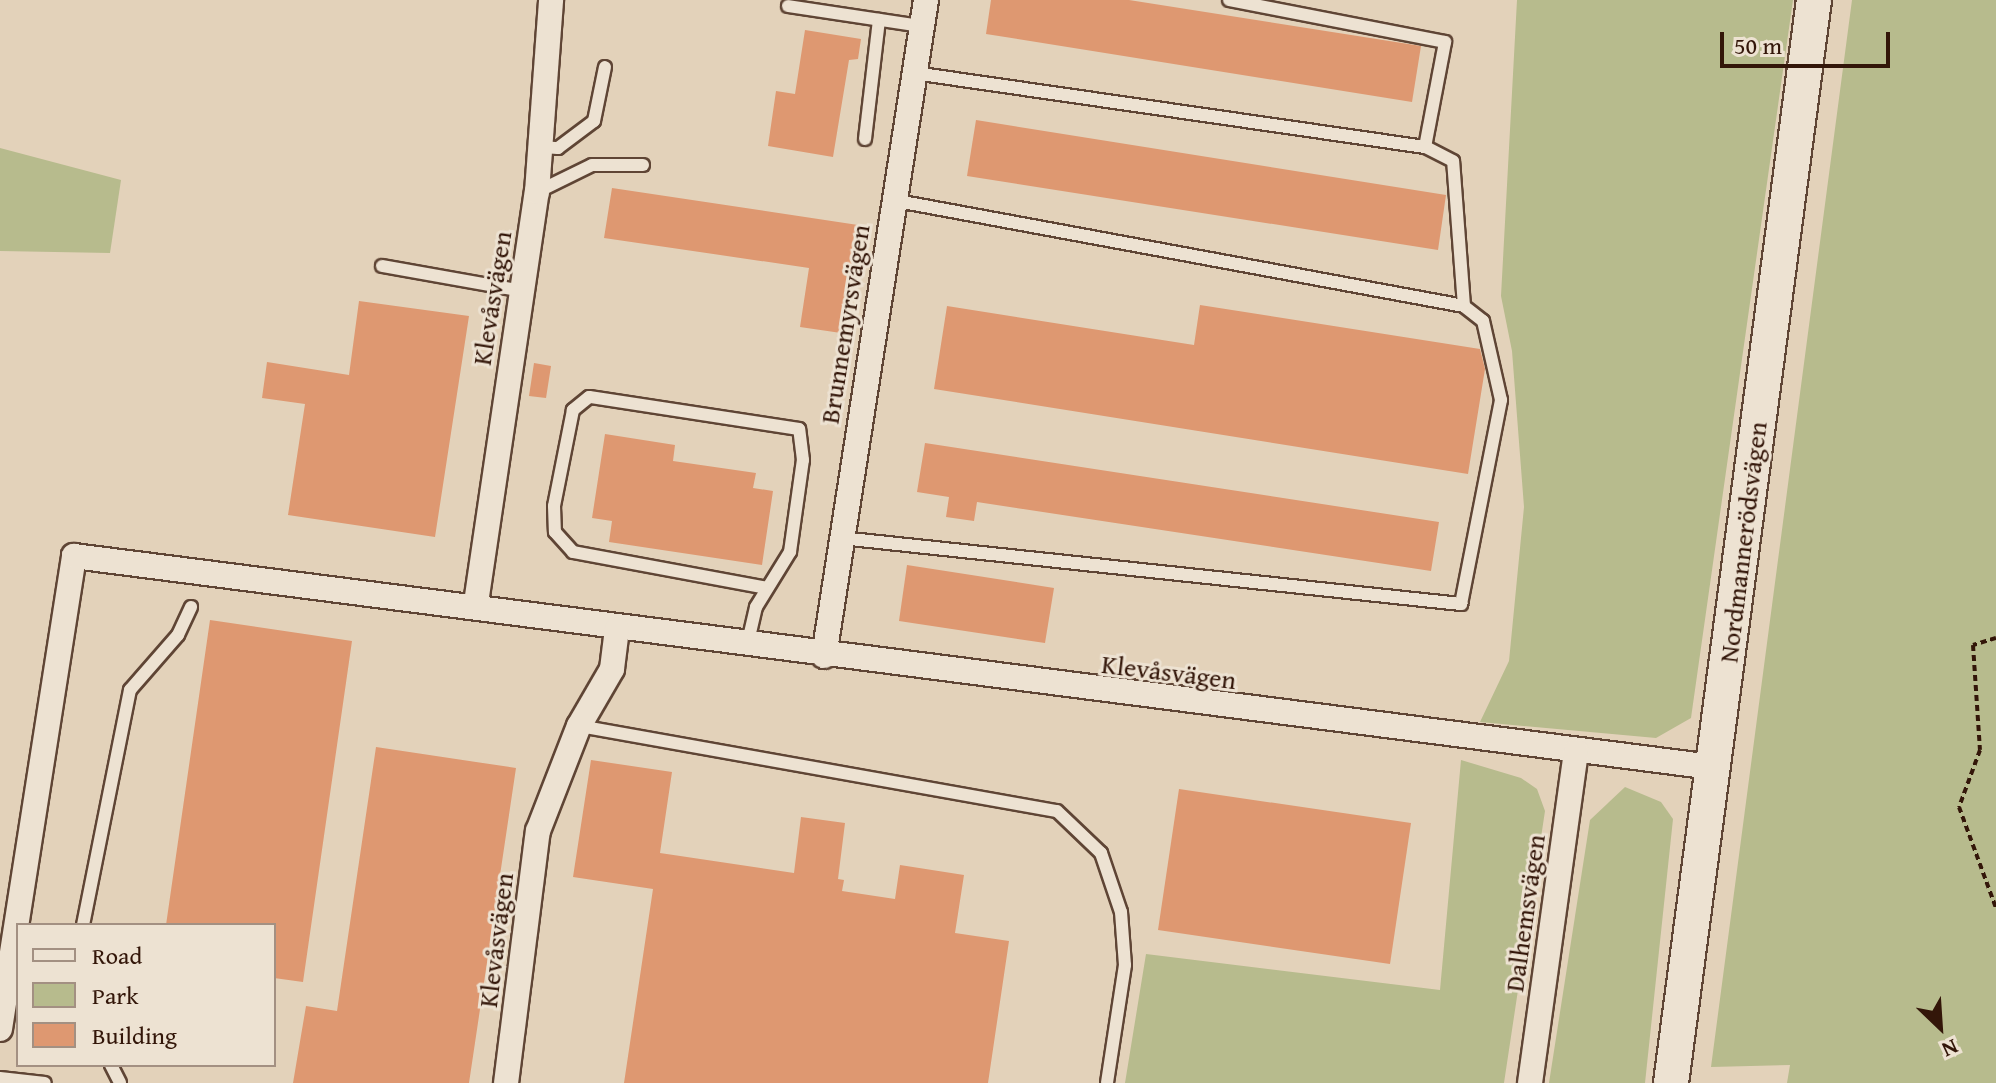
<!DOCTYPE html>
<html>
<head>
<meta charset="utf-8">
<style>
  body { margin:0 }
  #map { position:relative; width:1996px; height:1083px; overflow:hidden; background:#e3d2ba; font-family:"Gentium Book Plus",serif }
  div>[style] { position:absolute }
  .green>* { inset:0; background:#b7bb8d }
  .building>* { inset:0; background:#de9871 }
  .path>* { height:4px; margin-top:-2px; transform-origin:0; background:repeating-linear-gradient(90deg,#331609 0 6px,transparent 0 10px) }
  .roads { filter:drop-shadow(2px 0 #5f4535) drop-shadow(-2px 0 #5f4535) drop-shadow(0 2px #5f4535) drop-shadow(0 -2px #5f4535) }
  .service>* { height:12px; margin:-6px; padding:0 6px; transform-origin:6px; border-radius:6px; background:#ede2d2 }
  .minor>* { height:24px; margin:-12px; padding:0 12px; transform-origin:12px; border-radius:12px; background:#ede2d2 }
  .secondary>* { height:34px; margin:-17px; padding:0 17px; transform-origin:17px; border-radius:17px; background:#ede2d2 }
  span { translate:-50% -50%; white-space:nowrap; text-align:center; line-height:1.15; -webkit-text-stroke:6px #ede2d2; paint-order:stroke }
  .street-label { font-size:26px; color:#331609 }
  .legend { position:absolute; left:16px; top:923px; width:260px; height:144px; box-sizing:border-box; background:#ede2d2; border:2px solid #a39082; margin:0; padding:10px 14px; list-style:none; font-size:24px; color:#331609 }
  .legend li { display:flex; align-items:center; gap:16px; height:40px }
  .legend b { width:40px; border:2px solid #a39082 }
  .north { position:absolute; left:1900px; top:987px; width:80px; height:80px; -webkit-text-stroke:6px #ede2d2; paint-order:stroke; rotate:155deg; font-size:22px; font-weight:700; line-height:32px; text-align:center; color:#331609 }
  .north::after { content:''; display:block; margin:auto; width:28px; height:36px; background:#331609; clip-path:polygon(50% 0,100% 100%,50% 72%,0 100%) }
  .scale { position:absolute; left:1720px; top:32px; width:170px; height:36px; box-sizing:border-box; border:4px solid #331609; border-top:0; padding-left:10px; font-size:24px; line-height:28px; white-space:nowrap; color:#331609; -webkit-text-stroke:6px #ede2d2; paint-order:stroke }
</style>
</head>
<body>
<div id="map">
  <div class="green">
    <i style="clip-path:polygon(1517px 0,1793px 0,1691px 718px,1656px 738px,1480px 722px,1509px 661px,1524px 507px,1512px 351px,1501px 296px)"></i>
    <i style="clip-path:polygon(1852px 0,1996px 0,1996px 1083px,1787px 1083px,1790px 1065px,1711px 1067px)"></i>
    <i style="clip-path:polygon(0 148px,121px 180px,110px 253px,0 251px)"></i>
    <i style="clip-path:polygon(1461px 760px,1521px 778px,1537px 789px,1545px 811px,1504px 1083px,1125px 1083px,1146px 954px,1440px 990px)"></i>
    <i style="clip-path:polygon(1625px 787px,1661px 802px,1673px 819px,1645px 1083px,1549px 1083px,1590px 820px)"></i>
  </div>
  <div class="building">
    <i style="clip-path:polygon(991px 0,1129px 0,1421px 46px,1412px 102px,986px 34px)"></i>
    <i style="clip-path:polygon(805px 30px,861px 39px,858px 59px,849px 60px,833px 157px,768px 146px,776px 91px,795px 94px)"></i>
    <i style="clip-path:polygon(976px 120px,1446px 195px,1438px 250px,967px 176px)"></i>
    <i style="clip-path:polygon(612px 188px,858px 225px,841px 333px,800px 327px,809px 268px,604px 238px)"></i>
    <i style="clip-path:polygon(359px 301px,469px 316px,435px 537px,288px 515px,305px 404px,262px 398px,267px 362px,349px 375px)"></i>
    <i style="clip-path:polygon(1200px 305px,1480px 349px,1485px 369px,1468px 474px,934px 389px,947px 306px,1194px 345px)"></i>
    <i style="clip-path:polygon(534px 363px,551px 366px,546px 398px,529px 396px)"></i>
    <i style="clip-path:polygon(605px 434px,675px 445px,673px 461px,756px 473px,753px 488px,773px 491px,762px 565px,609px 542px,612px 521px,592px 518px)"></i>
    <i style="clip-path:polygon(925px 443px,1439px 522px,1431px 571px,977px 502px,974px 521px,946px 517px,949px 497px,917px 492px)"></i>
    <i style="clip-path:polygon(907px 565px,1054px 588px,1045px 643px,899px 621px)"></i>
    <i style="clip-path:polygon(210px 620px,352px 641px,303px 982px,274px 978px,274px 925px,166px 925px)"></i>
    <i style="clip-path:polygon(376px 747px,516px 768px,469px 1083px,293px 1083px,306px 1006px,337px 1011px)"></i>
    <i style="clip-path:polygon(591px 760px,672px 772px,660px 853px,794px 873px,801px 817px,845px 823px,838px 879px,844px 880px,842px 891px,895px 899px,900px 865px,964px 875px,955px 933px,1009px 941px,988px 1083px,624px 1083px,653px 889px,573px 877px)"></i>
    <i style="clip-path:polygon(1179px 789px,1411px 823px,1390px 964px,1158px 930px)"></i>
  </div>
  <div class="path">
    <i style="left:1996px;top:638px;width:24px;rotate:163deg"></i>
    <i style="left:1973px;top:645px;width:105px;rotate:86.2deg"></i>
    <i style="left:1980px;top:750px;width:61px;rotate:110.2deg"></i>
    <i style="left:1959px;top:807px;width:108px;rotate:69.9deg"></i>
  </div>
  <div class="roads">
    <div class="service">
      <i style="left:788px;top:6px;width:134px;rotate:8.6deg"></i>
      <i style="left:914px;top:73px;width:516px;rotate:8.24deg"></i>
      <i style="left:1425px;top:147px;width:107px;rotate:-79.2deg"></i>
      <i style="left:1445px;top:42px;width:220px;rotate:-169deg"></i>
      <i style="left:865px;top:139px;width:120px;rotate:-83.3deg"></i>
      <i style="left:542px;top:147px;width:16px;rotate:4deg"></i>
      <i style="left:558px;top:148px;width:45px;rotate:-36.9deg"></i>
      <i style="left:594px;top:121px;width:55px;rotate:-78.5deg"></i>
      <i style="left:537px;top:192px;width:61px;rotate:-26.1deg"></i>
      <i style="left:592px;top:165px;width:51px"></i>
      <i style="left:892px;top:200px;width:582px;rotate:10.5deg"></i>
      <i style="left:1464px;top:306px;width:145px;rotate:-94.3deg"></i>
      <i style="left:1453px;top:161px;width:31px;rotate:-153deg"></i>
      <i style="left:382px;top:266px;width:142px;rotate:10.1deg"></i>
      <i style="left:841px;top:538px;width:624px;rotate:6.08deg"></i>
      <i style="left:1461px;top:604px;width:208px;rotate:-78.9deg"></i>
      <i style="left:1501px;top:400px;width:81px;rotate:-102.8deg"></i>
      <i style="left:1483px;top:321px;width:24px;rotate:-142deg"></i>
      <i style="left:747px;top:646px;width:40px;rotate:-77deg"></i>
      <i style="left:756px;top:607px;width:65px;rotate:-58.3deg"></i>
      <i style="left:790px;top:552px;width:93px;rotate:-82deg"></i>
      <i style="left:803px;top:460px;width:31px;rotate:-97deg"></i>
      <i style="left:799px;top:429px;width:212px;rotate:-171.3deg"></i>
      <i style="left:589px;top:397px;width:21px;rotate:141deg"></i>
      <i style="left:573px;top:410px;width:98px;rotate:101.2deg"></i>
      <i style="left:554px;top:506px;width:26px;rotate:88deg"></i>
      <i style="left:555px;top:532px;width:27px;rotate:48deg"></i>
      <i style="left:573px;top:552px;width:197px;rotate:10.5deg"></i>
      <i style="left:579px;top:726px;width:485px;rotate:10.1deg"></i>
      <i style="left:1057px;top:811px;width:61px;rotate:43.7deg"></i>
      <i style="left:1101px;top:853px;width:62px;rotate:71.3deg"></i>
      <i style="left:1121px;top:912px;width:53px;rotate:85.7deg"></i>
      <i style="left:1125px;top:965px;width:119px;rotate:98.7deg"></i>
      <i style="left:83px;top:925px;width:240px;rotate:-78.7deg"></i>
      <i style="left:130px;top:690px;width:73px;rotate:-48.9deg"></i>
      <i style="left:178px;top:635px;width:31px;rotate:-65deg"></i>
      <i style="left:111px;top:1065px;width:20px;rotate:63deg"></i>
      <i style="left:0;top:1078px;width:45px;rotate:6.3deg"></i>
    </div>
    <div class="minor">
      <i style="left:476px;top:603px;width:416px;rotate:-81.6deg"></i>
      <i style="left:537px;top:192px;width:193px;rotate:-85.8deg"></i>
      <i style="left:824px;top:656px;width:664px;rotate:-81.16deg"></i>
      <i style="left:0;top:1029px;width:479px;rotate:-81.1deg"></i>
      <i style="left:74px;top:556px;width:1653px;rotate:7.34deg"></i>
      <i style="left:506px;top:1083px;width:254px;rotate:-82.8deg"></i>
      <i style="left:538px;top:831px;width:113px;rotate:-68.7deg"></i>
      <i style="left:579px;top:726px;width:66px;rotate:-59.9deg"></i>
      <i style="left:612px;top:669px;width:40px;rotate:-82.9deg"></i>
      <i style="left:1530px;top:1083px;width:335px;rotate:-82.1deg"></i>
    </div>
    <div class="secondary">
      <i style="left:1671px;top:1083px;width:1092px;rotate:-82.48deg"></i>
    </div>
  </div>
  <div class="street-label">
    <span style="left:492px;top:298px;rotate:-81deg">Klevåsvägen</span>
    <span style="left:845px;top:324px;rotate:-81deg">Brunnemyrsvägen</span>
    <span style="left:1743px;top:542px;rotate:-83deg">Nordmannerödsvägen</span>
    <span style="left:1169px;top:672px;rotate:7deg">Klevåsvägen</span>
    <span style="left:1525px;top:913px;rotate:-82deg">Dalhemsvägen</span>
    <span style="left:496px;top:940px;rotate:-83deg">Klevåsvägen</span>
  </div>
  <ul class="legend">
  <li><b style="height:10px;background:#ede2d2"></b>Road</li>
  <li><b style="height:22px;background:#b7bb8d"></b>Park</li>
  <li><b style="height:22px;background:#de9871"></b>Building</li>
  </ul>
  <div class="north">N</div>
  <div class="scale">50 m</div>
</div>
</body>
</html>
